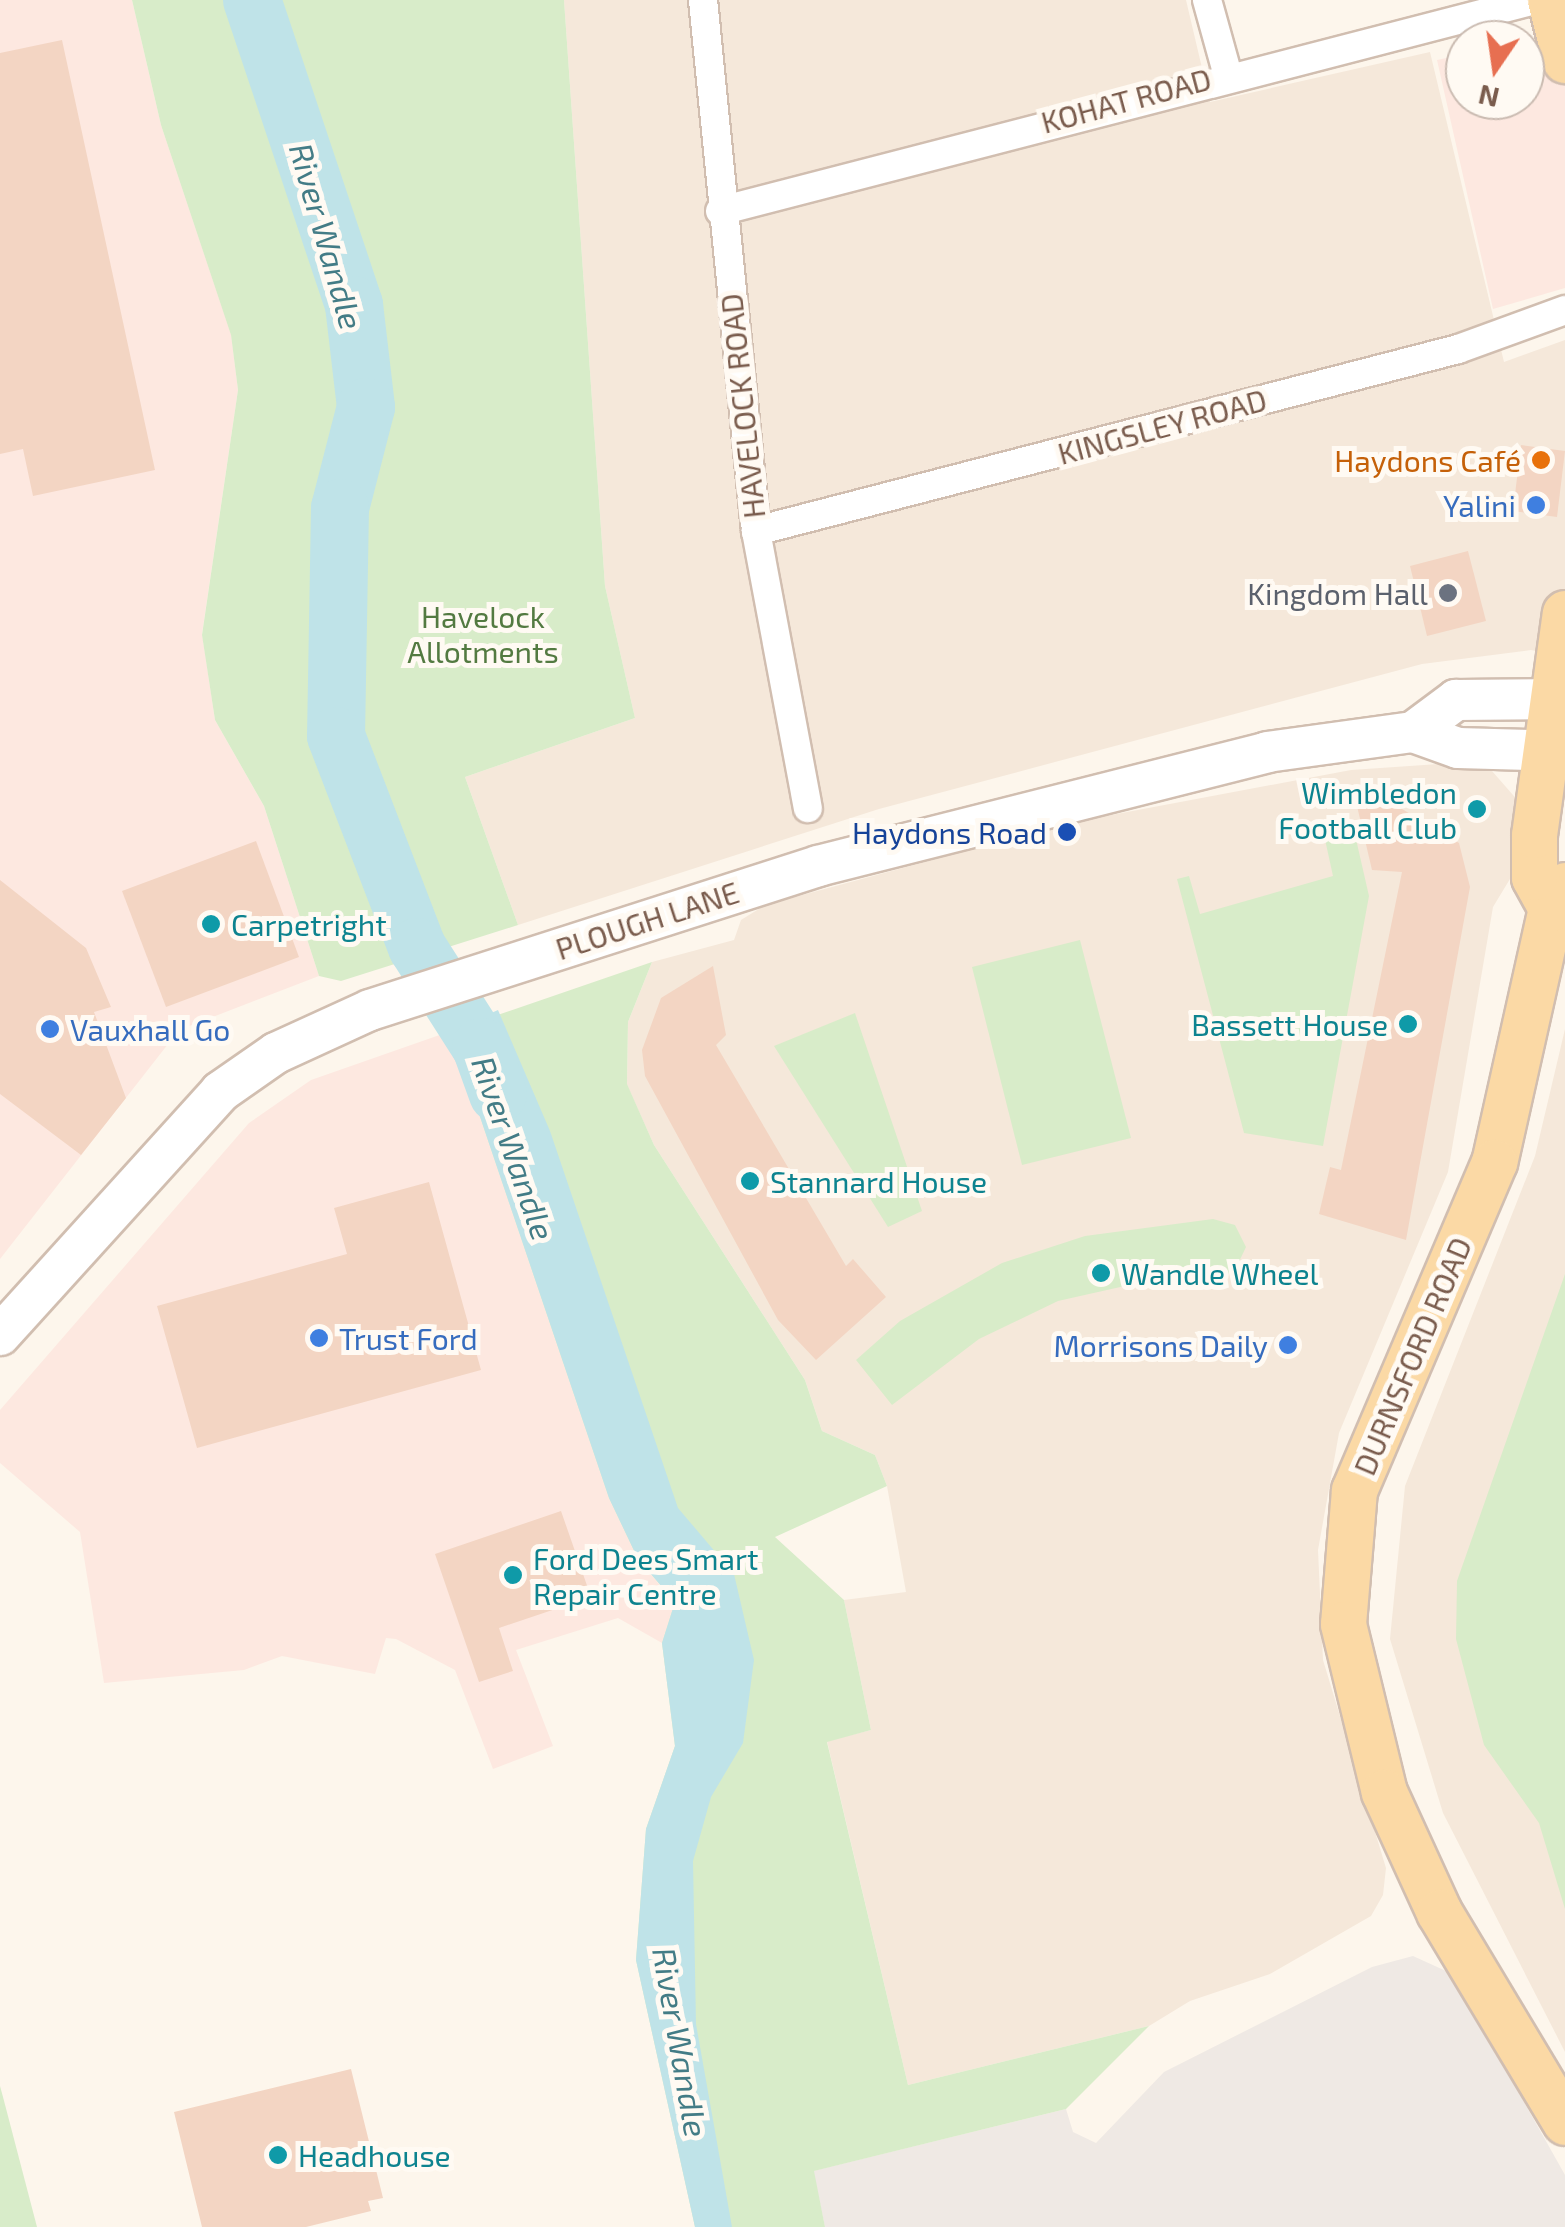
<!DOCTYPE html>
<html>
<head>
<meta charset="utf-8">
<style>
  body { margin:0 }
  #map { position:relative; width:1565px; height:2227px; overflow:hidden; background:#fdf6ec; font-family:"Exo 2",sans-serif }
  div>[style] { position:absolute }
  .residential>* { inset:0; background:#f5e8da }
  .commercial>* { inset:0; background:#fde8e0 }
  .industrial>* { inset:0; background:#efe9e4 }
  .green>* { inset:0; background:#d8ecc9 }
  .water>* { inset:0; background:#bfe3e8 }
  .river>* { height:58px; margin:-29px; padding:0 29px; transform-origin:29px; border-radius:29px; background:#bfe3e8 }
  .building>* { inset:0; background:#f3d5c3 }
  .roads { filter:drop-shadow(2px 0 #d1beb0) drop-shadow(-2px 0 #d1beb0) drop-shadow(0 2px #d1beb0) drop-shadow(0 -2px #d1beb0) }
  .minor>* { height:28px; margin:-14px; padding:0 14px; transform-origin:14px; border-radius:14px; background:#fff }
  .secondary>* { height:40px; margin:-20px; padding:0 20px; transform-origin:20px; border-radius:20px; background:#fff }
  .primary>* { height:45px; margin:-22.5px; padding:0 22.5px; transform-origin:22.5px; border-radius:22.5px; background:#fbd9a5 }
  .dots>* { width:28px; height:28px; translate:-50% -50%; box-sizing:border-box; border:5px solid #fffaf3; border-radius:50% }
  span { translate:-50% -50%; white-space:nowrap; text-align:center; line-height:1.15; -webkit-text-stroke:10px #fffaf3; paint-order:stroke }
  .street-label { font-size:30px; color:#7a5c4d }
  .food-label { font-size:30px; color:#c56008 }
  .right { translate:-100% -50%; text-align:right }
  .shop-label { font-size:30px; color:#366cbe }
  .left { translate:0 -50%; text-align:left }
  .worship-label { font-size:30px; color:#5b616d }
  .park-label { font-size:30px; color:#537a41 }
  .culture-label { font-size:30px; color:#0d838f }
  .transit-label { font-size:30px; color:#164399 }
  .water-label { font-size:32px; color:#437c86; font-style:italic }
  .north { position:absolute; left:1445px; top:20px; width:100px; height:100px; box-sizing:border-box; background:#fffaf3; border:2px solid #cabbb1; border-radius:50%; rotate:193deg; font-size:28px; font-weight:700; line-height:40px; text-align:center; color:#7a5c4d }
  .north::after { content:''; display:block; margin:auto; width:35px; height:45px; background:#e76f51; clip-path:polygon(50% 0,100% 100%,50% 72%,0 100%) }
</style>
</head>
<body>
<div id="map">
  <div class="residential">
    <i style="clip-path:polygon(564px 0,1186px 0,1210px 102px,1430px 52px,1504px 362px,1565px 340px,1565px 657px,1531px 650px,1422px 664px,879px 809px,518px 925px,465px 777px,635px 718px,605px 586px)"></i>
    <i style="clip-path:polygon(1468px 762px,1492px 771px,1520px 803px,1513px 874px,1493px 907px,1448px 1172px,1339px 1433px,1318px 1550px,1323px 1660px,1386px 1868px,1383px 1895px,1371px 1916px,1270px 1974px,1190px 2001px,1149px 2026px,908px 2085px,827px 1741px,871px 1730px,844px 1600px,906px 1592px,887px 1486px,875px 1455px,822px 1431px,805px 1380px,654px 1145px,627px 1085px,628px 1022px,652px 962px,734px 940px,741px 920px,765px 905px,1074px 822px,1351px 770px)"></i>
    <i style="clip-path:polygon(1565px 1029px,1565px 2052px,1443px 1813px,1390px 1639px,1405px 1486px,1535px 1156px)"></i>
  </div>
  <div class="commercial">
    <i style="clip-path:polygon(0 0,132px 0,161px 125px,231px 334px,238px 390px,202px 634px,215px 720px,264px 806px,319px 976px,179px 1030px,0 1259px)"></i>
    <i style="clip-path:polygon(1565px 33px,1565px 288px,1493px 309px,1437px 60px,1465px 54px,1465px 100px,1525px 100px,1525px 42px)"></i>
    <i style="clip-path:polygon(451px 1031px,609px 1498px,638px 1559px,675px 1603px,662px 1643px,618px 1618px,516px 1650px,553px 1746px,493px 1769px,455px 1670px,396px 1639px,386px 1638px,375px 1674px,282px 1656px,244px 1670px,104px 1683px,80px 1532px,0 1463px,0 1410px,249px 1123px,311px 1080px)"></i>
  </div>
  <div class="industrial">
    <i style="clip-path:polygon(1413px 1956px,1446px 1971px,1470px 2006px,1565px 2175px,1565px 2227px,825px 2227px,813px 2171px,1066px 2109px,1073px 2132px,1096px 2143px,1164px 2072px,1372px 1967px)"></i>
  </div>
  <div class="green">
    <i style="clip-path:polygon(132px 0,564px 0,605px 586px,635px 718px,465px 777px,518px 925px,341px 981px,319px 976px,264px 806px,215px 720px,202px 635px,238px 390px,231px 335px,161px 125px)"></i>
    <i style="clip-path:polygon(1353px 826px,1369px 896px,1323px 1146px,1244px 1133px,1177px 879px,1189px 876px,1200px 914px,1333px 876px,1324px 835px)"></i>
    <i style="clip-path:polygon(1080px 940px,1131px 1138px,1022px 1165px,972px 967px)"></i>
    <i style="clip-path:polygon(652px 962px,628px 1022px,627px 1084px,654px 1145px,805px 1380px,822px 1431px,875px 1455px,887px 1486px,775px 1537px,844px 1600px,871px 1730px,827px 1742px,908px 2085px,1149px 2026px,1066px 2109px,814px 2171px,825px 2227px,695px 2227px,636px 1960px,646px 1829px,675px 1746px,662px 1643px,675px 1602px,638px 1559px,609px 1498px,451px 1031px)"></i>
    <i style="clip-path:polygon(855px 1013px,922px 1211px,888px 1227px,774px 1046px)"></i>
    <i style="clip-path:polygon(1213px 1219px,1235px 1225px,1246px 1247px,1235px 1270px,1214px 1281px,1147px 1281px,1058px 1301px,979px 1339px,892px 1405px,856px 1360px,900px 1321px,1002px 1263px,1085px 1236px)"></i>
    <i style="clip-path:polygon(1565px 1274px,1565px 1909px,1539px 1823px,1484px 1745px,1456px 1639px,1457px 1581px)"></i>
    <i style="clip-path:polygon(0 2086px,3px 2097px,37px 2227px,0 2227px)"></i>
  </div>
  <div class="water">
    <i style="clip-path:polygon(498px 1010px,550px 1131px,678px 1508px,734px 1574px,754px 1660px,743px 1743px,711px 1797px,693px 1861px,696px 2024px,732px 2227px,695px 2227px,636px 1960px,646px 1829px,675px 1746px,662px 1643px,675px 1602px,638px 1559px,609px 1498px,451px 1031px)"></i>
  </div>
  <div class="river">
    <i style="left:252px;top:0;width:322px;rotate:71.5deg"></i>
    <i style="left:354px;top:305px;width:103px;rotate:83.3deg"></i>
    <i style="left:366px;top:407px;width:104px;rotate:104.4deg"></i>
    <i style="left:340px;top:508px;width:228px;rotate:91deg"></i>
    <i style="left:336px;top:736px;width:226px;rotate:69deg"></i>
    <i style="left:417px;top:947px;width:119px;rotate:57.4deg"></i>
    <i style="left:481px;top:1047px;width:50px;rotate:70.1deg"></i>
  </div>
  <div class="building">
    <i style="clip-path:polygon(62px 40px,155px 470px,33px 496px,23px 449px,0 454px,0 53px)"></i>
    <i style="clip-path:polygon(1521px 445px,1565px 451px,1557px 517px,1513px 511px)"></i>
    <i style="clip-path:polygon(1468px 551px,1486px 621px,1427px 636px,1410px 566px)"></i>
    <i style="clip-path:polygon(1392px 803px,1459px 843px,1470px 887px,1406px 1240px,1319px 1214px,1330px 1167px,1341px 1170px,1402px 872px,1372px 870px,1357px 806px)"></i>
    <i style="clip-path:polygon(256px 841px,299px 957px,166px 1007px,122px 891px)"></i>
    <i style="clip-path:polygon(0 880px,86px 948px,111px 1007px,94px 1012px,126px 1098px,81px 1155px,0 1094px)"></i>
    <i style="clip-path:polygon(713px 966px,726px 1035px,716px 1045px,846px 1266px,853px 1259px,886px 1297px,816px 1360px,778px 1320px,645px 1076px,642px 1050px,661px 998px)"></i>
    <i style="clip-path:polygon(429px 1182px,481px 1370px,197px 1448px,157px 1306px,347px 1254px,334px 1208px)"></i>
    <i style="clip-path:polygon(561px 1511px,591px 1597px,499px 1628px,513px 1671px,479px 1682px,435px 1554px)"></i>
    <i style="clip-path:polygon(351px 2069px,383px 2198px,368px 2201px,371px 2211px,306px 2227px,202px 2227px,174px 2112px)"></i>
  </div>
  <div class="roads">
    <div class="minor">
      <i style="left:703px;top:0;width:534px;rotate:84.3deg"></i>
      <i style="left:756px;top:531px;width:282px;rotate:79.4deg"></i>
      <i style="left:1207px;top:0;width:75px;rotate:74.5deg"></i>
      <i style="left:720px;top:211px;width:842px;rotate:-14.51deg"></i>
      <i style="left:756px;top:531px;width:725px;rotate:-14.53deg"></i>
      <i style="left:1458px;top:349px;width:114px;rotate:-20deg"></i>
    </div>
    <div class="secondary">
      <i style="left:1413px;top:732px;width:54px;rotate:-36.7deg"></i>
      <i style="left:1456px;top:700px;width:109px;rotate:-0.5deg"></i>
      <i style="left:0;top:1335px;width:328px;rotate:-47.8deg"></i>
      <i style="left:220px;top:1092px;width:68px;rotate:-34.9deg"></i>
      <i style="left:276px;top:1053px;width:103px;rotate:-24.6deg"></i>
      <i style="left:370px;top:1010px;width:471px;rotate:-17.8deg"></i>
      <i style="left:818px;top:866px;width:463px;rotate:-14.2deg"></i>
      <i style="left:1267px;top:752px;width:147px;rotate:-7.8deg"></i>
      <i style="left:1413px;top:732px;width:48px;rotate:19.6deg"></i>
      <i style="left:1458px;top:748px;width:107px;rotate:1.6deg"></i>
    </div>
    <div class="primary">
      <i style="left:1550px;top:0;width:62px;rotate:76deg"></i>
      <i style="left:1565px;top:885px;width:27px;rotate:121deg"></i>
      <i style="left:1551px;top:908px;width:260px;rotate:102.6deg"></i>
      <i style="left:1494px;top:1162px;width:357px;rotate:113.1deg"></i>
      <i style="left:1354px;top:1490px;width:134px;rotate:94.7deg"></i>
      <i style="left:1343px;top:1624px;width:173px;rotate:76.3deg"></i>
      <i style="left:1384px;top:1792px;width:132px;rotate:65.4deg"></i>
      <i style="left:1439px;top:1912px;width:245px;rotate:59deg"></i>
      <i style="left:1551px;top:908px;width:35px;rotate:-119deg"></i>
      <i style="left:1534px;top:877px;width:42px;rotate:-90deg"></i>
      <i style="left:1534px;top:835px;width:224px;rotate:-82.1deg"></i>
    </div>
  </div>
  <div class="dots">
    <i style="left:1541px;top:460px;background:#e8710a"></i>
    <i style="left:1536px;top:505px;background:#3f7fe0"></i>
    <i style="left:1448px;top:593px;background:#6b7280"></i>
    <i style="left:1477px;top:809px;background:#0f9aa8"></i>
    <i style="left:1067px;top:832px;background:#1a4fb4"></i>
    <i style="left:211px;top:924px;background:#0f9aa8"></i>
    <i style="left:1408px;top:1024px;background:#0f9aa8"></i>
    <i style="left:50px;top:1029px;background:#3f7fe0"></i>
    <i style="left:750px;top:1181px;background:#0f9aa8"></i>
    <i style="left:1101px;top:1273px;background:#0f9aa8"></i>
    <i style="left:319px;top:1338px;background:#3f7fe0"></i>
    <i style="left:1288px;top:1345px;background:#3f7fe0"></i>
    <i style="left:513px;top:1575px;background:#0f9aa8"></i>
    <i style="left:278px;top:2155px;background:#0f9aa8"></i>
  </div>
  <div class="street-label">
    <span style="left:1126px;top:100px;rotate:-15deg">KOHAT ROAD</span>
    <span style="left:742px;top:406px;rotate:-96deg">HAVELOCK ROAD</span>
    <span style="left:1162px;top:426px;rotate:-15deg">KINGSLEY ROAD</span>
    <span style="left:647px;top:920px;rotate:-18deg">PLOUGH LANE</span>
    <span style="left:1412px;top:1356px;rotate:-67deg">DURNSFORD ROAD</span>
  </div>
  <div class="food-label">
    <span class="right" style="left:1521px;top:460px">Haydons Café</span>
  </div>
  <div class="shop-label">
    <span class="right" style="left:1516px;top:505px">Yalini</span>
    <span class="left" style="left:70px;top:1029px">Vauxhall Go</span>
    <span class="left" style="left:339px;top:1338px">Trust Ford</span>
    <span class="right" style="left:1268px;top:1345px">Morrisons Daily</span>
  </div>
  <div class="worship-label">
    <span class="right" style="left:1428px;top:593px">Kingdom Hall</span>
  </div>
  <div class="park-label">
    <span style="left:483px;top:633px">Havelock<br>Allotments</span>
  </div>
  <div class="culture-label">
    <span class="right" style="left:1457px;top:809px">Wimbledon<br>Football Club</span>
    <span class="left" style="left:231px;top:924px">Carpetright</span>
    <span class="right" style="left:1388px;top:1024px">Bassett House</span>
    <span class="left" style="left:770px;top:1181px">Stannard House</span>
    <span class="left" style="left:1121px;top:1273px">Wandle Wheel</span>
    <span class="left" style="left:533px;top:1575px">Ford Dees Smart<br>Repair Centre</span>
    <span class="left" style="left:298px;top:2155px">Headhouse</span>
  </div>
  <div class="transit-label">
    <span class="right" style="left:1047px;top:832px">Haydons Road</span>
  </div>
  <div class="water-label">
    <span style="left:327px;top:236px;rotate:74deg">River Wandle</span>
    <span style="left:514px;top:1148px;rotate:71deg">River Wandle</span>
    <span style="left:681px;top:2042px;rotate:80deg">River Wandle</span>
  </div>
  <div class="north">N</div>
</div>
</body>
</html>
